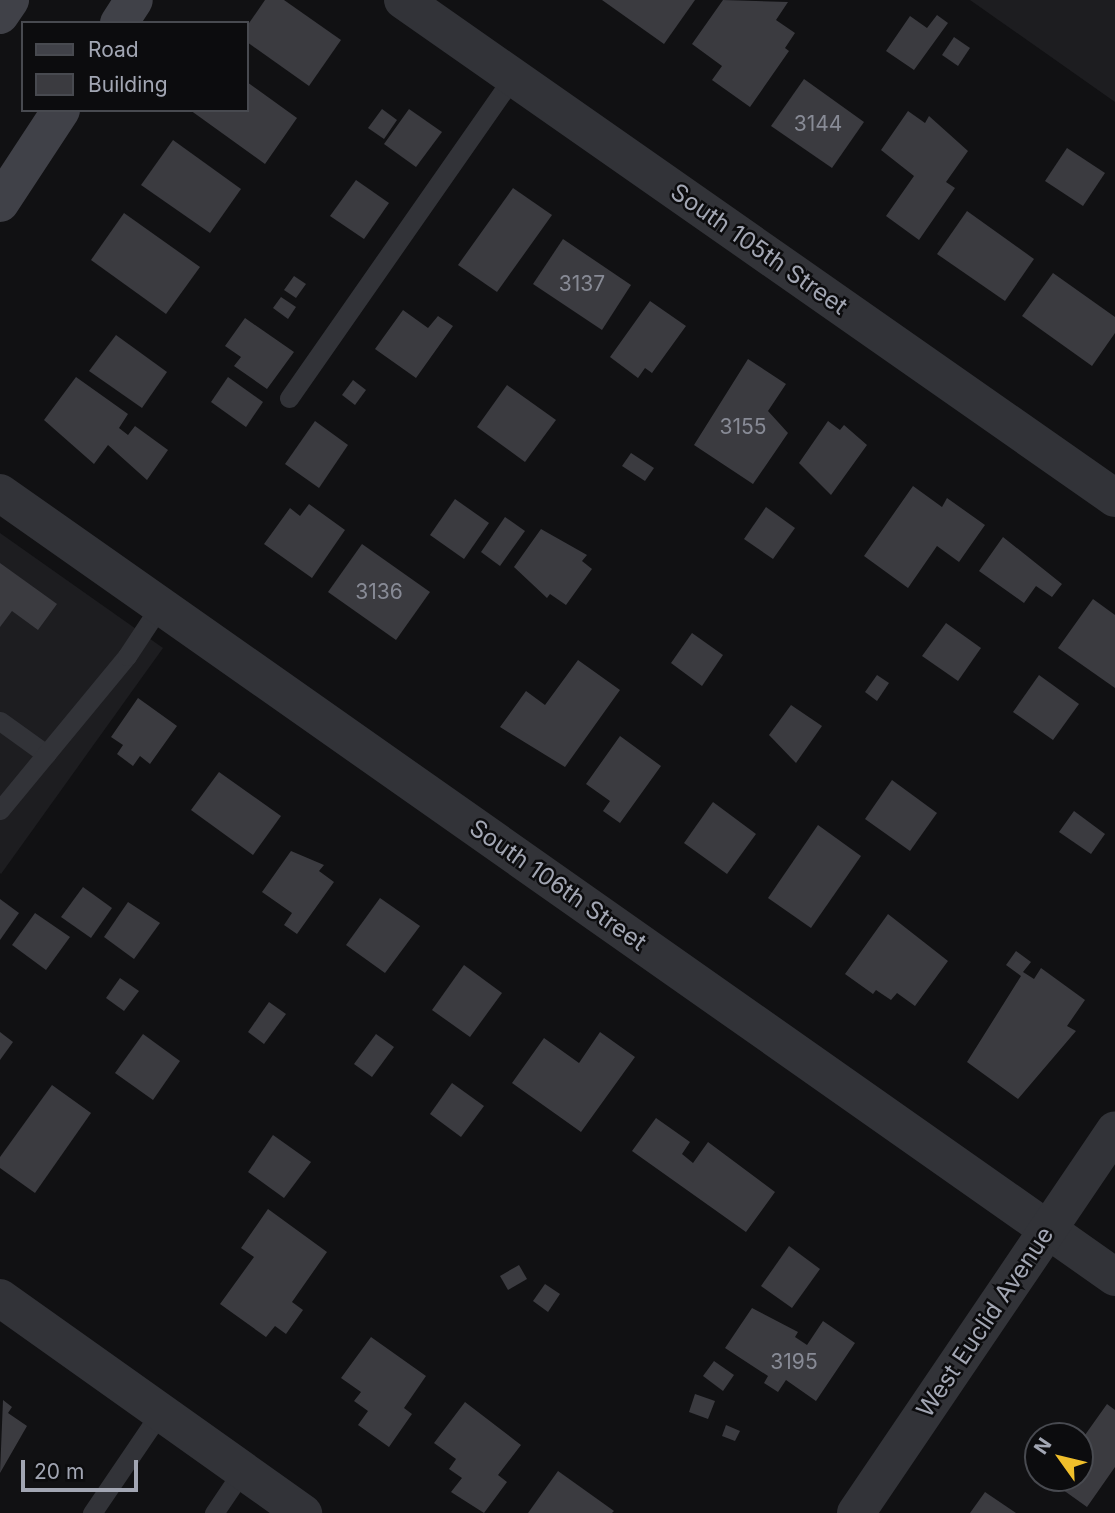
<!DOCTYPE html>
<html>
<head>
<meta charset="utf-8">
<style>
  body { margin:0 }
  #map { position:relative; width:1115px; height:1513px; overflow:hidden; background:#111113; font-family:Inter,sans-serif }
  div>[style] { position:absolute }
  .built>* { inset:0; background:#1d1d20 }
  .building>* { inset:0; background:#3b3b40 }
  .service>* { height:19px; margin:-9.5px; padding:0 9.5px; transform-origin:9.5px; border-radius:9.5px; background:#323338 }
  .minor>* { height:38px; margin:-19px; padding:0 19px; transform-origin:19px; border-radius:19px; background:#323338 }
  .secondary>* { height:38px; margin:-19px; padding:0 19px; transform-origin:19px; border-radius:19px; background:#404148 }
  span { translate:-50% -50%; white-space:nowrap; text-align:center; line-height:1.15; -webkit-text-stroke:5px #0c0c0e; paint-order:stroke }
  .number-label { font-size:21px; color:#888b96 }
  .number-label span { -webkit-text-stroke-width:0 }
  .street-label { font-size:24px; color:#a2a6b3 }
  .legend { position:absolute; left:21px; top:21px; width:228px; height:91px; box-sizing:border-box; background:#0c0c0e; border:2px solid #484a50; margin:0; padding:9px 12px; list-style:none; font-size:21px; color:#a2a6b3 }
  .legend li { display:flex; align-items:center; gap:14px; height:35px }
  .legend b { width:35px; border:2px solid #484a50 }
  .north { position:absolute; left:1024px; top:1422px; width:70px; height:70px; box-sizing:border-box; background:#0c0c0e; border:2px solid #484a50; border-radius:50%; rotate:304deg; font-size:19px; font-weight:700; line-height:28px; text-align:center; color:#a2a6b3 }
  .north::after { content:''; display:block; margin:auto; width:24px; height:32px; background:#f0bf2b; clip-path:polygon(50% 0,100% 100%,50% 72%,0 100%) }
  .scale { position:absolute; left:21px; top:1460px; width:117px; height:32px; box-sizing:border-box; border:4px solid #a2a6b3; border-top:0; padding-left:9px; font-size:21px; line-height:24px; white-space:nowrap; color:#a2a6b3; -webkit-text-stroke:5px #0c0c0e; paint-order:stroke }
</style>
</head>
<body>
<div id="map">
  <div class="built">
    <i style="clip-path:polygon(970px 0,1115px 0,1115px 102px)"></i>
    <i style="clip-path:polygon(0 533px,163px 648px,1px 874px,0 873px)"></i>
  </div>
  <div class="building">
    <i style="clip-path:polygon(265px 0,284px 0,341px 40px,309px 86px,247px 42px,247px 26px)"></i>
    <i style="clip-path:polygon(602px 0,695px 0,664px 44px)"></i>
    <i style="clip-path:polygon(723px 0,788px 2px,776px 20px,795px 33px,785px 48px,789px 51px,750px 107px,712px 80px,722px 66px,692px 44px)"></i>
    <i style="clip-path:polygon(937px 15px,948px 23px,914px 70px,886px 51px,910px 16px,927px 28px)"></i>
    <i style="clip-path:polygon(954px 37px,970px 48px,958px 66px,942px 55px)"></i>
    <i style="clip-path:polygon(804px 79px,864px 122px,832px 168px,771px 126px)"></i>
    <i style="clip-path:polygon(247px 82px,297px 118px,265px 164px,190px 110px,247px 110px)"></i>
    <i style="clip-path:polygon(382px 109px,397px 120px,384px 139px,368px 128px)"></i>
    <i style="clip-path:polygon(409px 109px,442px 132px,416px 167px,384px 144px)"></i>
    <i style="clip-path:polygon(908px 111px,925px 123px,929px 116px,968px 151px,946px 182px,955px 188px,919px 240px,886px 216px,914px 176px,881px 150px)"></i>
    <i style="clip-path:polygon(173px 140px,241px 189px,210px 233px,141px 185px)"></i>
    <i style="clip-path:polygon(1067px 148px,1105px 173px,1083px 206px,1045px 181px)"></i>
    <i style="clip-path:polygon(356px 180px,389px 203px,364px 239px,330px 216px)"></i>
    <i style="clip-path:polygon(513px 188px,552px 215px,497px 292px,458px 265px)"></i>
    <i style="clip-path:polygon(967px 211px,1034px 259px,1005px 301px,937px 254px)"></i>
    <i style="clip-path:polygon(124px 213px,200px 267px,166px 314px,91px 260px)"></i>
    <i style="clip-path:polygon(563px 239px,631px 285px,602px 330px,533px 284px)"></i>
    <i style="clip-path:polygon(1053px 273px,1115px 317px,1115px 333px,1092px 366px,1022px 316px)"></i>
    <i style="clip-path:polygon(294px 276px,306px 284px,296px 298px,284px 290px)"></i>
    <i style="clip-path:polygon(281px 297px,296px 307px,288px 319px,273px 308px)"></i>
    <i style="clip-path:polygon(650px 301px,686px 326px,652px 373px,645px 368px,638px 378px,610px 357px)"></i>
    <i style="clip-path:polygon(403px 310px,428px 328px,438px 316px,453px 326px,416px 378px,375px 349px)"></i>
    <i style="clip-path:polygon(245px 318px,294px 352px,267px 389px,234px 366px,241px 357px,225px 346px)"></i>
    <i style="clip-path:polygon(116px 335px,167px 372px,142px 408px,89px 371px)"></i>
    <i style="clip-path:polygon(748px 359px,786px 384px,768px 411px,788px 433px,753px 484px,694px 445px)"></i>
    <i style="clip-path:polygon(76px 377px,128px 414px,119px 428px,128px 435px,135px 426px,168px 450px,147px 480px,108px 445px,94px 464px,44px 420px)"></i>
    <i style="clip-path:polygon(228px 377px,263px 402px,246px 427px,211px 402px)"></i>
    <i style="clip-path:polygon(353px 380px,366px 390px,355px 405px,342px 395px)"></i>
    <i style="clip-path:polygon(507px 385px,556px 420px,525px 462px,477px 427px)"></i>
    <i style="clip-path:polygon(315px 421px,348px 445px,319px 488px,285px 464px)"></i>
    <i style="clip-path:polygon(828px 421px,840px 430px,844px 425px,867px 445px,831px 495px,799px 463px)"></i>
    <i style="clip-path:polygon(631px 453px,654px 468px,645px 481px,622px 466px)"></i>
    <i style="clip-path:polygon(913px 486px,942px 507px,947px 498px,985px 525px,959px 562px,937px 546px,908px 588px,864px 556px)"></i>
    <i style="clip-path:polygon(455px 499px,489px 523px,464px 559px,430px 535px)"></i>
    <i style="clip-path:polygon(309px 504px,345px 530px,312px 578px,264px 544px,290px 508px,300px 516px)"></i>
    <i style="clip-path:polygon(766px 507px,795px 528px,773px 559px,744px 539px)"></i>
    <i style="clip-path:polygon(505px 517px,525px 531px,500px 566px,481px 552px)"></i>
    <i style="clip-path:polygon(541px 529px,587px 555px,582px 561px,592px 569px,566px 605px,550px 594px,547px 598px,514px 567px)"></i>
    <i style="clip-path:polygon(1003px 537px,1062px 584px,1052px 597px,1036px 586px,1024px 603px,979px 571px)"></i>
    <i style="clip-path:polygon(362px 544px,430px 592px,396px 640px,328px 592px)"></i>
    <i style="clip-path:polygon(0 563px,57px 604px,38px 630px,12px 611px,0 627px)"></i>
    <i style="clip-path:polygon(1093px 599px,1115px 615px,1115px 688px,1058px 648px)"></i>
    <i style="clip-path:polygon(946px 623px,981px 648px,958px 681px,922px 656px)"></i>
    <i style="clip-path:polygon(692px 633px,723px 655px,702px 686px,671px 663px)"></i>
    <i style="clip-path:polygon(578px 660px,620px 690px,565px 767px,500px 727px,526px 691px,545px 705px)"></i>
    <i style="clip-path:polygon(877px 675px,889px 683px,877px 701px,865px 692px)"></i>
    <i style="clip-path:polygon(1039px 675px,1079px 704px,1053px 740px,1013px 712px)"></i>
    <i style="clip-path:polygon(138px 698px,177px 726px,150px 764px,140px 756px,133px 766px,117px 754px,123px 745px,111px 737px)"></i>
    <i style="clip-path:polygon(791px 705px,822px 726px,796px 763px,769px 735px)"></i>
    <i style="clip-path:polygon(620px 736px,661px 766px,620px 823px,603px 811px,610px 801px,586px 784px)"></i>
    <i style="clip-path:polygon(219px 772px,281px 816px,253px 855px,191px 810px)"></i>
    <i style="clip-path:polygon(892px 780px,937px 813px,910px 851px,865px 819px)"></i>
    <i style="clip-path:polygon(713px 802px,756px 834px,727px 874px,684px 843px)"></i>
    <i style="clip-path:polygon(1074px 811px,1105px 834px,1091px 854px,1059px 832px)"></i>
    <i style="clip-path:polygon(818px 825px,861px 856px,811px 928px,768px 898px)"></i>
    <i style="clip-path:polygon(291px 851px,324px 865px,319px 871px,334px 882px,297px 934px,284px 925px,292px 913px,262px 892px)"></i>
    <i style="clip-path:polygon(83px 887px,112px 908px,91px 938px,61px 917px)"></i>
    <i style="clip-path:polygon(380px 898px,420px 926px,385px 973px,346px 945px)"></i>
    <i style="clip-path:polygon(0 899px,19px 913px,0 940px)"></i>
    <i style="clip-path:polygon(128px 902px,160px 923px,134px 959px,104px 937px)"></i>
    <i style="clip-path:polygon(35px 913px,70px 937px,46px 970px,12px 945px)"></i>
    <i style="clip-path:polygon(888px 914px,948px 961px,915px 1006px,897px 993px,891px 1000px,876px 990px,873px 994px,845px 974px)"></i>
    <i style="clip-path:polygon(1016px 951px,1031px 962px,1023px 972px,1034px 979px,1041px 968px,1085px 1000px,1067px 1026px,1076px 1031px,1018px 1099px,967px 1062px,1021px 976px,1006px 965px)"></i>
    <i style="clip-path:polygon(464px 965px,502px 993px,470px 1037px,432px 1010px)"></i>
    <i style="clip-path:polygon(120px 978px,139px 991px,124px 1011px,106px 998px)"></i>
    <i style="clip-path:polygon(269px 1002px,286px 1014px,264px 1044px,248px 1032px)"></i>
    <i style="clip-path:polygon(0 1032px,13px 1042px,0 1060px)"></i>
    <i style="clip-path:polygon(600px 1032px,635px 1057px,581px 1132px,512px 1083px,544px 1038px,579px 1063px)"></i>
    <i style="clip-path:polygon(143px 1034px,180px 1061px,153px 1100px,115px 1073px)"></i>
    <i style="clip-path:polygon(376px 1034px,394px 1047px,372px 1077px,354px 1064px)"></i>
    <i style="clip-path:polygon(452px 1083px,484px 1106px,461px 1137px,430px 1114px)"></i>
    <i style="clip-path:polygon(52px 1085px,91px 1113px,35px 1193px,0 1168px,0 1157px)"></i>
    <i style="clip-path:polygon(656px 1118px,690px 1142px,682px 1154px,693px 1163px,708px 1142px,775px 1192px,746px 1232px,632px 1151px)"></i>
    <i style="clip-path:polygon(273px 1135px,311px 1162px,284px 1198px,248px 1172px)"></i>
    <i style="clip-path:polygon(268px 1209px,327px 1252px,292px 1302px,303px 1310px,286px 1334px,275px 1326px,266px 1337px,220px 1304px,254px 1257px,241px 1248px)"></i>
    <i style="clip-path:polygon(789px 1246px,820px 1269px,792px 1308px,761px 1286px)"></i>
    <i style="clip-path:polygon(519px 1265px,527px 1279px,508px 1290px,500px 1276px)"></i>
    <i style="clip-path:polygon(545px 1284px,560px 1294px,548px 1312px,533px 1301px)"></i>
    <i style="clip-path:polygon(752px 1308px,798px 1332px,795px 1337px,807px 1345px,823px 1321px,855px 1343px,816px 1401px,786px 1380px,778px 1392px,764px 1383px,768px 1376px,725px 1348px)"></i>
    <i style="clip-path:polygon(371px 1337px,426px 1376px,404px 1408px,412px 1414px,389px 1447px,358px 1425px,368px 1411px,354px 1401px,361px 1392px,341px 1378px)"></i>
    <i style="clip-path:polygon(714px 1361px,734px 1375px,723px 1391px,703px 1376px)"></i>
    <i style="clip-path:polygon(695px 1394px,715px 1401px,708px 1419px,689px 1412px)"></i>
    <i style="clip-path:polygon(3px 1400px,12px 1407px,8px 1413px,27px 1426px,0 1473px)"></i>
    <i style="clip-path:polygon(465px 1402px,521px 1445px,498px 1475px,507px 1482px,484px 1513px,451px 1492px,462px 1478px,449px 1469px,456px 1459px,434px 1443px)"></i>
    <i style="clip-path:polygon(1107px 1404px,1115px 1410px,1115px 1467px,1087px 1507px,1052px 1482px,1080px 1478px,1080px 1442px)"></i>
    <i style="clip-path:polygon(726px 1425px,740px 1431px,735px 1441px,722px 1436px)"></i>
    <i style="clip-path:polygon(558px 1471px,614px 1511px,612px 1513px,528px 1513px)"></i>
    <i style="clip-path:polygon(985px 1492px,1016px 1513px,970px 1513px)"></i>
  </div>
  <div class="service">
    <i style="left:289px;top:398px;width:391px;rotate:-55.1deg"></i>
    <i style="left:0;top:721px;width:57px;rotate:35.7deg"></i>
    <i style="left:0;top:810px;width:200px;rotate:-50.5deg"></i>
    <i style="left:127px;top:656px;width:60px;rotate:-56.6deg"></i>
    <i style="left:92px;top:1513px;width:121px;rotate:-55.8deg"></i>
    <i style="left:214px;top:1513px;width:52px;rotate:-56deg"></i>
  </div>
  <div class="minor">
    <i style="left:403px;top:0;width:869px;rotate:34.97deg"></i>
    <i style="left:0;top:493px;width:1363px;rotate:35.11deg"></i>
    <i style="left:0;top:1298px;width:372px;rotate:35.4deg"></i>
    <i style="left:856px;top:1513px;width:462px;rotate:-55.9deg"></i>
  </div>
  <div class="secondary">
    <i style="left:0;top:15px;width:18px;rotate:-56deg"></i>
    <i style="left:119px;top:23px;width:27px;rotate:-57deg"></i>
    <i style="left:0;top:203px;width:111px;rotate:-56.7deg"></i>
  </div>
  <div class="number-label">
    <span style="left:818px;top:124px">3144</span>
    <span style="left:582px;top:284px">3137</span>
    <span style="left:743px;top:427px">3155</span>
    <span style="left:379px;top:592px">3136</span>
    <span style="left:794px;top:1362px">3195</span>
  </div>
  <div class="street-label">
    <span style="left:759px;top:249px;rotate:35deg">South 105th Street</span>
    <span style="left:558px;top:885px;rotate:35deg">South 106th Street</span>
    <span style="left:985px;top:1322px;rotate:-56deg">West Euclid Avenue</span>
  </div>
  <ul class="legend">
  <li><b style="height:9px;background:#404148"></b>Road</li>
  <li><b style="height:19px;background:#3b3b40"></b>Building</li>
  </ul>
  <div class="north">N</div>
  <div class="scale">20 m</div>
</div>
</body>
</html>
